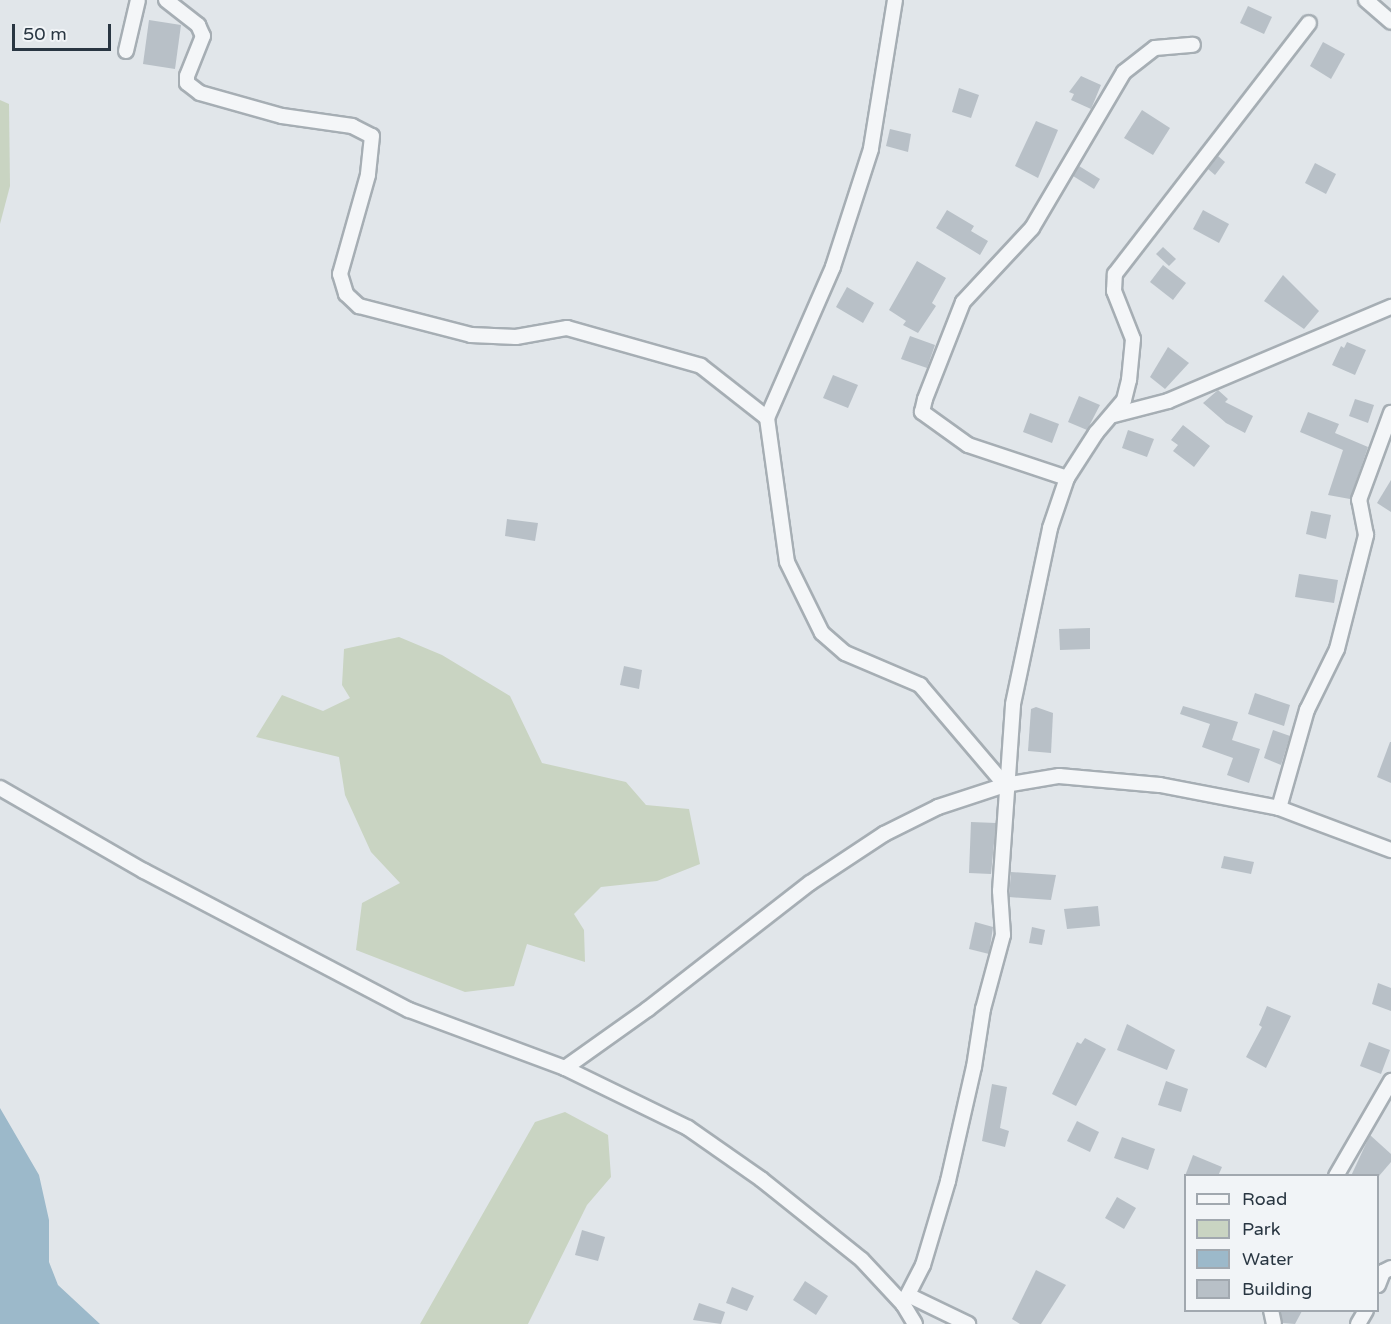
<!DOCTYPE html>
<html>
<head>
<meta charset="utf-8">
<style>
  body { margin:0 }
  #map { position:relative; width:1391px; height:1324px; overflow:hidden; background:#e1e6ea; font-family:"Varela Round",sans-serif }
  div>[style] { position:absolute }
  .green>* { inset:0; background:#c9d4c2 }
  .water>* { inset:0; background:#9cb9ca }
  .building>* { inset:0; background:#b8c0c7 }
  .roads { filter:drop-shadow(2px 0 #a6aeb4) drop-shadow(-2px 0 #a6aeb4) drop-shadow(0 2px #a6aeb4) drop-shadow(0 -2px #a6aeb4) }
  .minor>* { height:14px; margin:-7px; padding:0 7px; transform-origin:7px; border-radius:7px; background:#f4f6f8 }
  span { translate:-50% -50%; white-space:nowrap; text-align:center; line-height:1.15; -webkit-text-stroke:6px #f1f4f7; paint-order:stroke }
  .legend { position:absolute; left:1184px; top:1174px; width:195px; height:138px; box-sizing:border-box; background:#f1f4f7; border:2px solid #a1a8af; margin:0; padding:8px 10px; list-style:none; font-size:18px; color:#293642 }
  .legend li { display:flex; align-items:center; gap:12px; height:30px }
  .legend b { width:30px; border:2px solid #a1a8af }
  .scale { position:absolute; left:12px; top:24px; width:99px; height:27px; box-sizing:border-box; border:3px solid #293642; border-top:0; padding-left:8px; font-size:18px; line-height:21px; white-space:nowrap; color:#293642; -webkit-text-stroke:4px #f1f4f7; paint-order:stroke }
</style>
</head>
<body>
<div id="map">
  <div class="green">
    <i style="clip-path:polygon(0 100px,9px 104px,10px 186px,0 224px)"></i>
    <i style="clip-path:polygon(399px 637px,442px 655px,510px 696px,542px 763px,626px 782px,646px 805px,689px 809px,700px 864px,657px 881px,601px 887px,574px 914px,584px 930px,585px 962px,527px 944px,514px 986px,465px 992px,356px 950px,362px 903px,400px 883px,371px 852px,345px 795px,339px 757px,256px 737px,282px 695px,323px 711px,350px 698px,342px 685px,344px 649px)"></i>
    <i style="clip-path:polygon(565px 1112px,608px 1135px,611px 1177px,587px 1205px,528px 1324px,420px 1324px,535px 1122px)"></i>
  </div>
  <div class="water">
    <i style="clip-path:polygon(0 1108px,39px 1175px,49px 1220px,49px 1262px,58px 1285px,100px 1324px,0 1324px)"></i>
  </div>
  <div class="building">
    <i style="clip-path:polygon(1248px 6px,1272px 17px,1264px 34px,1240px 23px)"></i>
    <i style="clip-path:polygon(149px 20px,181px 25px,175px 69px,143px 64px)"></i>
    <i style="clip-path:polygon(1323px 42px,1345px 54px,1331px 79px,1310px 66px)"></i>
    <i style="clip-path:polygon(1081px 76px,1101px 85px,1091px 109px,1071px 100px,1074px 94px,1069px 92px)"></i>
    <i style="clip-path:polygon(959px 88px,979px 95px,971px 118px,952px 112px)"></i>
    <i style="clip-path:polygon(1142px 110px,1170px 128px,1153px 155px,1124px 138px)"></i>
    <i style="clip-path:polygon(1036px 121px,1058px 130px,1038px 178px,1015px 166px)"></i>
    <i style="clip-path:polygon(890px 129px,911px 134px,908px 152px,886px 146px)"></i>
    <i style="clip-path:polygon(1218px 156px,1225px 162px,1215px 175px,1208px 169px)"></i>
    <i style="clip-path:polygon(1315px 163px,1336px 174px,1326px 194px,1305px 183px)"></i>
    <i style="clip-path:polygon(1079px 166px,1100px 179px,1094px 189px,1073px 176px)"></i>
    <i style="clip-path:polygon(947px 210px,974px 226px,971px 231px,988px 241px,980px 255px,936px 228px)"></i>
    <i style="clip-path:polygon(1203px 210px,1229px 224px,1219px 243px,1193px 229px)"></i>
    <i style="clip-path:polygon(1163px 247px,1176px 259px,1169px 266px,1156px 254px)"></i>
    <i style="clip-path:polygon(917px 261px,946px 278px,932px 303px,936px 306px,918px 333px,903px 325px,906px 321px,889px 310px)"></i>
    <i style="clip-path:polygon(1163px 265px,1186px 283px,1173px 300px,1150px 282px)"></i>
    <i style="clip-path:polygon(1283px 275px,1319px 311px,1304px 329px,1264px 301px)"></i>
    <i style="clip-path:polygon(847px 287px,874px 303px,863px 323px,836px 307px)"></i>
    <i style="clip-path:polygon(910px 336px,935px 345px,927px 368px,901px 359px)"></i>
    <i style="clip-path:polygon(1347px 342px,1366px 350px,1355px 375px,1332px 365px,1341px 346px,1344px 348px)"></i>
    <i style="clip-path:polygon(1168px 347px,1189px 363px,1165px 389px,1150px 377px)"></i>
    <i style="clip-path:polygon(833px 375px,858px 385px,848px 408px,823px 398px)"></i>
    <i style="clip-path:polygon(1218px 390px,1228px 399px,1225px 402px,1253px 416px,1245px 433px,1226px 423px,1203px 403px)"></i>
    <i style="clip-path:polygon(1079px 396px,1100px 405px,1087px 430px,1068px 422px)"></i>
    <i style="clip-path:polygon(1355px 399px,1374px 405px,1368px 423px,1349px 416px)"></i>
    <i style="clip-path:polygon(1308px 412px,1339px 424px,1335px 433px,1368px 447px,1350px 499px,1328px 495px,1343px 450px,1300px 432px)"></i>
    <i style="clip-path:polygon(1030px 413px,1059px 424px,1052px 443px,1023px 432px)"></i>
    <i style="clip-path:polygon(1183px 425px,1210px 446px,1194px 467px,1173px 451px,1178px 445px,1171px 440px)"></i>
    <i style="clip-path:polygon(1128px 430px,1154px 439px,1147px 457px,1122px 448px)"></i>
    <i style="clip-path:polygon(1391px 480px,1391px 512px,1377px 503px)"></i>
    <i style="clip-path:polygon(1311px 511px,1331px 515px,1326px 539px,1306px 534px)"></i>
    <i style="clip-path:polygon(507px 519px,538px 523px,535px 541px,505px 536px)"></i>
    <i style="clip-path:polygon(1299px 574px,1338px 580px,1334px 603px,1295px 597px)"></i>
    <i style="clip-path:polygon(1090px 628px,1090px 649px,1060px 650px,1059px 629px)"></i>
    <i style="clip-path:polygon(624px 666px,642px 670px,639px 689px,620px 685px)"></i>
    <i style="clip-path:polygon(1255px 693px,1290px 705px,1284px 726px,1248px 714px)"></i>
    <i style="clip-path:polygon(1183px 706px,1238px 722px,1232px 740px,1260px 749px,1249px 783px,1227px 775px,1233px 758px,1202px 747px,1210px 724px,1180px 714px)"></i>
    <i style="clip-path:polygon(1036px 707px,1053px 713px,1051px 753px,1028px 751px,1031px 709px)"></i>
    <i style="clip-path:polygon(1273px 730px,1290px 736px,1281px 765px,1264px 758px)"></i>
    <i style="clip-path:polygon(1390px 742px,1391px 742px,1391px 783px,1377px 777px)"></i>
    <i style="clip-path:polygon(971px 822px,996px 823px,991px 874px,969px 873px)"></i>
    <i style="clip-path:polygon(1224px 856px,1254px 862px,1251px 874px,1221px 868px)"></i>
    <i style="clip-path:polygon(1011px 872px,1056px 875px,1051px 900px,1009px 897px)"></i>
    <i style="clip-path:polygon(1098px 906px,1100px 926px,1067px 929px,1064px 909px)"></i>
    <i style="clip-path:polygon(975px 922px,993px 927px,989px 954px,969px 949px)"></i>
    <i style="clip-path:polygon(1032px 927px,1045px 930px,1042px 945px,1029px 943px)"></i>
    <i style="clip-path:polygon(1378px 983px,1391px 988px,1391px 1011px,1372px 1004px)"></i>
    <i style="clip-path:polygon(1267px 1006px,1291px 1016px,1266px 1068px,1246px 1057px,1262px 1027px,1259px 1025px)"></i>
    <i style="clip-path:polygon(1127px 1024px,1175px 1050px,1167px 1070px,1117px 1050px)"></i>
    <i style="clip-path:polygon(1085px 1038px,1106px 1049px,1076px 1106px,1052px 1094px,1077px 1042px,1081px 1044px)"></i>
    <i style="clip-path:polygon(1369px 1042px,1390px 1050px,1381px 1074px,1360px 1066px)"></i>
    <i style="clip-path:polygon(1166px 1081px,1188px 1089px,1181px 1112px,1158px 1105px)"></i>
    <i style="clip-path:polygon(992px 1084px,1007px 1087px,1000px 1128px,1009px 1131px,1005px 1147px,982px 1141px)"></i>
    <i style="clip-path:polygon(1077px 1121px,1099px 1132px,1090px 1152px,1067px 1141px)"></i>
    <i style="clip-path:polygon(1370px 1135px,1391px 1154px,1391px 1162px,1379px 1176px,1351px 1176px)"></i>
    <i style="clip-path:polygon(1122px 1137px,1155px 1149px,1148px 1170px,1114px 1158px)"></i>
    <i style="clip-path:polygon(1193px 1155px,1222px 1167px,1218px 1176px,1185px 1176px)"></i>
    <i style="clip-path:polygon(1117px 1197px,1136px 1208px,1124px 1229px,1105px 1218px)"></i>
    <i style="clip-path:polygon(582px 1230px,605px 1237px,598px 1261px,575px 1255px)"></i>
    <i style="clip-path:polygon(1036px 1270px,1066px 1285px,1041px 1324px,1020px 1324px,1012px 1319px)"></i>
    <i style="clip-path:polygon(805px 1281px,828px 1296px,816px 1315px,793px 1300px)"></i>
    <i style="clip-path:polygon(732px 1287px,754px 1296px,747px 1311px,726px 1303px)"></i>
    <i style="clip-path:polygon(699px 1303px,725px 1312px,721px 1324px,693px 1320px)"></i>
    <i style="clip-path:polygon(1280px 1311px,1302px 1311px,1295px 1324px,1283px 1323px)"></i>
  </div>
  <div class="roads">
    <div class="minor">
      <i style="left:166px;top:0;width:41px;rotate:38deg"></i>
      <i style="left:198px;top:25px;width:12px;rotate:66deg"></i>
      <i style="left:203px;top:36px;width:43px;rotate:111.8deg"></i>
      <i style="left:187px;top:76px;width:7px;rotate:90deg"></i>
      <i style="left:187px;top:83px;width:16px;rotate:38deg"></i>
      <i style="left:200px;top:93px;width:85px;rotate:15.7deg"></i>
      <i style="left:282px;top:116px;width:71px;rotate:8.1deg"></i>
      <i style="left:352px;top:126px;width:22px;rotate:27deg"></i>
      <i style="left:372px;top:136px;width:39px;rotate:96deg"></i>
      <i style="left:368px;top:175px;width:103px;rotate:105.8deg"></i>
      <i style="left:340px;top:274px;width:21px;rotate:73deg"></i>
      <i style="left:346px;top:294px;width:18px;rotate:43deg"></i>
      <i style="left:359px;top:306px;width:116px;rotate:14.5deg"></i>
      <i style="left:471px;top:335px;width:45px;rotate:2.5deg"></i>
      <i style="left:516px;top:337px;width:52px;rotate:-10deg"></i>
      <i style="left:567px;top:328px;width:139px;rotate:15.8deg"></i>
      <i style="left:701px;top:366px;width:84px;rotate:38.2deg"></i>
      <i style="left:895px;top:0;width:151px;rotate:99.2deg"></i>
      <i style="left:871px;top:149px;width:124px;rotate:107.9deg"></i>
      <i style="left:833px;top:267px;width:165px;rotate:113.6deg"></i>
      <i style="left:767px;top:418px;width:145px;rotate:82.1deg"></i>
      <i style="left:787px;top:562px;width:79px;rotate:63.8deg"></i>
      <i style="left:822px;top:633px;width:30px;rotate:41deg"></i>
      <i style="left:845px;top:653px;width:82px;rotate:23.1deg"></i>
      <i style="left:920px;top:685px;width:131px;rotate:49.6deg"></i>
      <i style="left:1366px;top:0;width:33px;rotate:41deg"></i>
      <i style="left:126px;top:51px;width:52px;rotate:-76.8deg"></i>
      <i style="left:1114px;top:415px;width:56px;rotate:-14.5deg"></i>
      <i style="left:1168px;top:401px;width:242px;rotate:-22.9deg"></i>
      <i style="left:1067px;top:478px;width:104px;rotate:-161.6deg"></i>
      <i style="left:968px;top:445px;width:57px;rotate:-144.3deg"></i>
      <i style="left:922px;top:412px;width:13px;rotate:-77deg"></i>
      <i style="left:925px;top:399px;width:104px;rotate:-68.6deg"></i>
      <i style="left:963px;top:302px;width:101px;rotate:-47deg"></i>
      <i style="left:1032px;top:228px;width:181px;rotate:-59.5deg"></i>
      <i style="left:1124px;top:72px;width:39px;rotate:-38deg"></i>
      <i style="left:1155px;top:48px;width:38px;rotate:-5deg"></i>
      <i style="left:0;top:788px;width:166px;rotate:30deg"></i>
      <i style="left:144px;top:871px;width:299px;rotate:27.7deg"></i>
      <i style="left:409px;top:1010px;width:166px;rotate:20.4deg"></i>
      <i style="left:565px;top:1068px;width:137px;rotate:26deg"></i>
      <i style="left:688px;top:1128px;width:89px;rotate:34.9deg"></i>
      <i style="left:761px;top:1179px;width:129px;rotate:38.7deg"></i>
      <i style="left:862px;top:1260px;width:60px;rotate:47deg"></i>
      <i style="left:903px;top:1304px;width:23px;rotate:59deg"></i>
      <i style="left:1279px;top:808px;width:102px;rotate:-74.1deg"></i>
      <i style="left:1307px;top:710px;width:68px;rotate:-63.8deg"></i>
      <i style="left:1337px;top:649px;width:118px;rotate:-75.7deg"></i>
      <i style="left:1366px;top:535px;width:36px;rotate:-101deg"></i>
      <i style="left:1359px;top:500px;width:93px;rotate:-69.8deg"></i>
      <i style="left:565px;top:1068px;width:102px;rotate:-35.4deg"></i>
      <i style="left:648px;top:1009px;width:205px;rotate:-37.9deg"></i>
      <i style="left:810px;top:883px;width:89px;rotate:-33.5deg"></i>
      <i style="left:884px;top:834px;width:60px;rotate:-26.6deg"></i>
      <i style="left:938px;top:807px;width:71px;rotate:-18.2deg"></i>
      <i style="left:1005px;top:785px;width:55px;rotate:-9.5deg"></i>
      <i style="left:1059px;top:776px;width:101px;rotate:5.1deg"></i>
      <i style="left:1160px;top:785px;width:121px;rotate:10.9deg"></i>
      <i style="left:1279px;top:808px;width:120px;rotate:20.6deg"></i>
      <i style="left:1336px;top:1176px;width:110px;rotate:-59.9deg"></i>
      <i style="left:1378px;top:1285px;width:14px;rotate:-69deg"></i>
      <i style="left:1383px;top:1272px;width:9px;rotate:-27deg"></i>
      <i style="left:908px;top:1295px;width:67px;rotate:25.8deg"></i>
      <i style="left:903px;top:1304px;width:44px;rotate:-62.9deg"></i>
      <i style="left:923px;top:1265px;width:88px;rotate:-73.4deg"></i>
      <i style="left:948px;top:1181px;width:117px;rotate:-77.2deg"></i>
      <i style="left:974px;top:1067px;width:59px;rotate:-81.2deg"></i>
      <i style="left:983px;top:1009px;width:77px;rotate:-74.9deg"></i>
      <i style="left:1003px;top:935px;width:44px;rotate:-93.9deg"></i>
      <i style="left:1000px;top:891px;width:187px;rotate:-86deg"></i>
      <i style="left:1013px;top:704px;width:180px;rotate:-78.1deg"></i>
      <i style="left:1050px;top:528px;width:53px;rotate:-71.2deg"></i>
      <i style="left:1067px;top:478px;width:54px;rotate:-57.2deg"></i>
      <i style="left:1096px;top:433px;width:43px;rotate:-49.7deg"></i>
      <i style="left:1124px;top:400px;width:21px;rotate:-76deg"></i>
      <i style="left:1129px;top:380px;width:41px;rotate:-84.4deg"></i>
      <i style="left:1133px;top:339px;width:52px;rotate:-111.6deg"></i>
      <i style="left:1114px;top:291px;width:17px;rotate:-87deg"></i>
      <i style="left:1115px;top:274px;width:317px;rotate:-52.3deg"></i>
      <i style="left:1271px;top:1310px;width:14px;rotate:78deg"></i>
      <i style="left:1358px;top:1324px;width:16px;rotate:-60deg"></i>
    </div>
  </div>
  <ul class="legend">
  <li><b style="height:8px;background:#f4f6f8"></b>Road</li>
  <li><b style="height:16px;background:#c9d4c2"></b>Park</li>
  <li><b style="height:16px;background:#9cb9ca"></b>Water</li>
  <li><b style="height:16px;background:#b8c0c7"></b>Building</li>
  </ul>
  <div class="scale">50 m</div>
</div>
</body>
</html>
